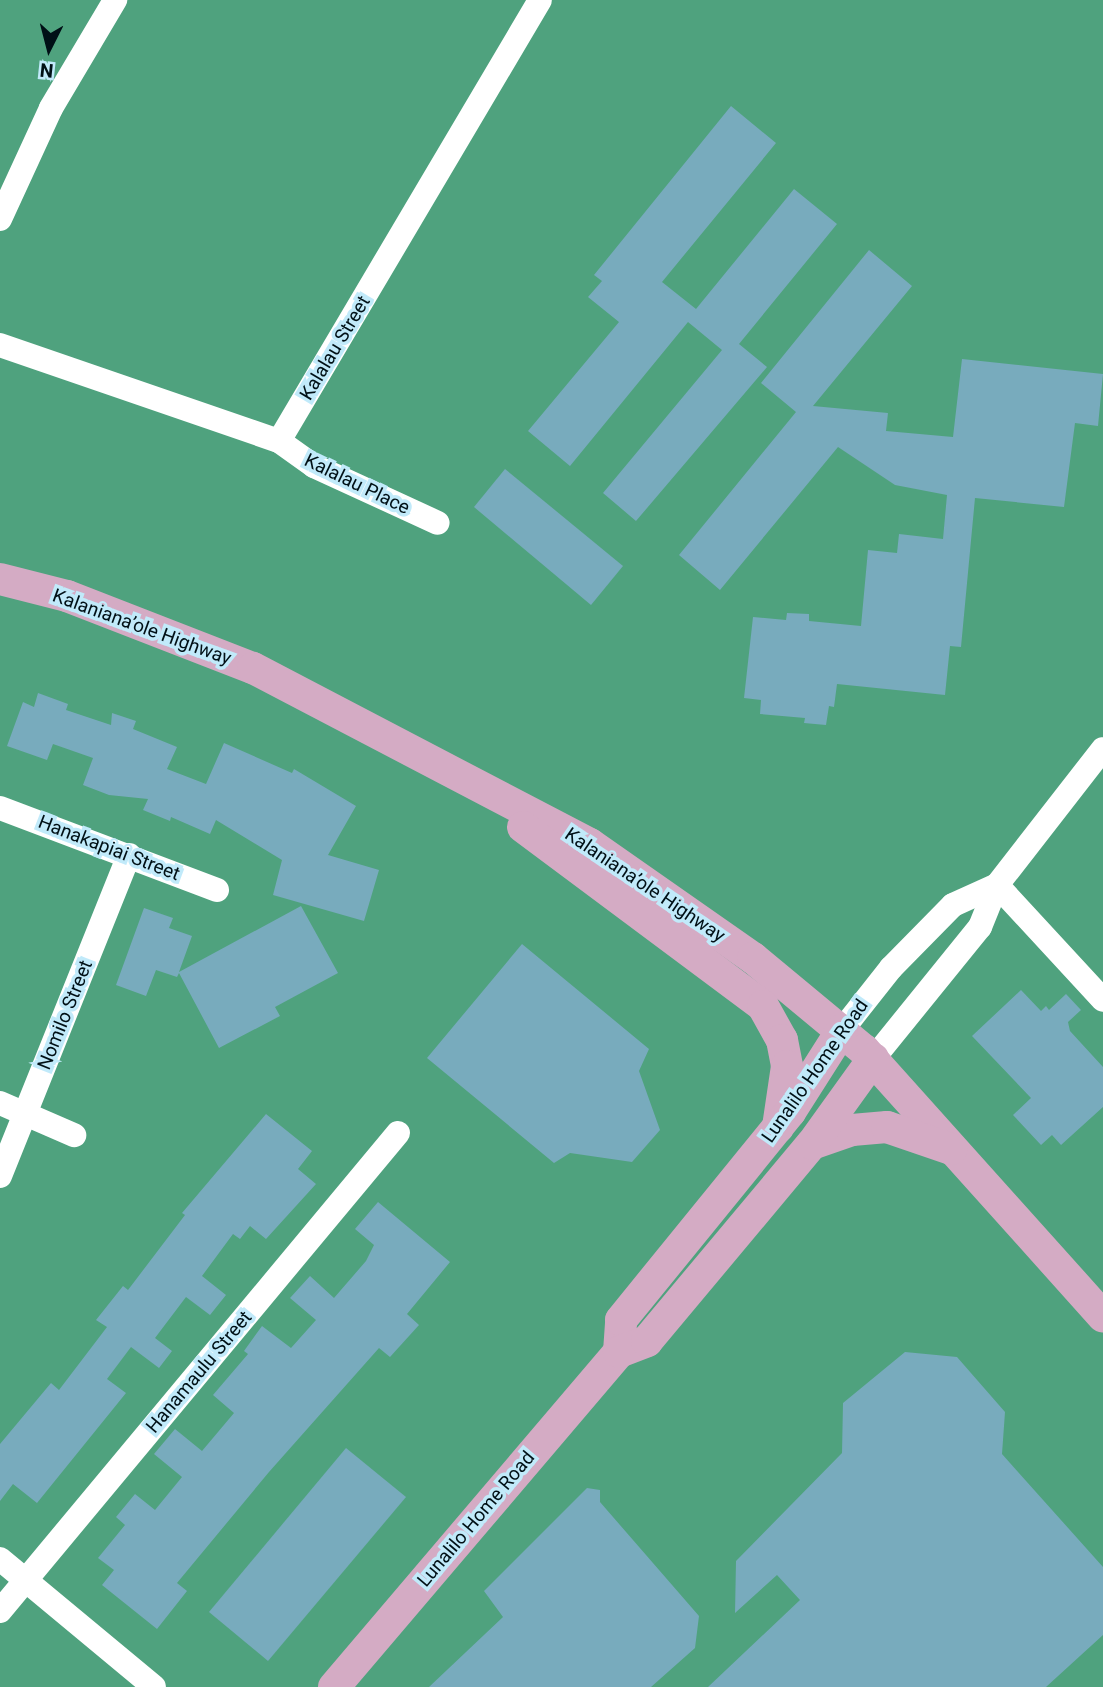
<!DOCTYPE html>
<html>
<head>
<meta charset="utf-8">
<style>
  body { margin:0 }
  #map { position:relative; width:1103px; height:1687px; overflow:hidden; background:#aadef2; font-family:Roboto,sans-serif }
  div>[style] { position:absolute }
  .water>* { inset:0; background:#4fa27e }
  .building>* { inset:0; background:#78abbd }
  .minor>* { height:24px; margin:-12px; padding:0 12px; transform-origin:12px; border-radius:12px; background:#fff }
  .major>* { height:32px; margin:-16px; padding:0 16px; transform-origin:16px; border-radius:16px; background:#d4abc4 }
  span { translate:-50% -50%; white-space:nowrap; text-align:center; line-height:1.15; -webkit-text-stroke:7px #c1eafa; paint-order:stroke }
  .street-label { font-size:19px; color:#001016 }
  .north { position:absolute; left:14px; top:14px; width:70px; height:70px; -webkit-text-stroke:5px #c1eafa; paint-order:stroke; rotate:186deg; font-size:19px; font-weight:700; line-height:28px; text-align:center; color:#001016 }
  .north::after { content:''; display:block; margin:auto; width:24px; height:32px; background:#001016; clip-path:polygon(50% 0,100% 100%,50% 72%,0 100%) }
</style>
</head>
<body>
<div id="map">
  <div class="water">
    <i style="clip-path:polygon(0 0,1103px 0,1103px 1687px,0 1687px)"></i>
  </div>
  <div class="building">
    <i style="clip-path:polygon(731px 106px,776px 143px,662px 282px,696px 309px,794px 189px,837px 224px,739px 344px,767px 367px,636px 521px,603px 493px,722px 350px,688px 322px,570px 466px,528px 431px,619px 322px,588px 297px,602px 281px,594px 275px)"></i>
    <i style="clip-path:polygon(869px 250px,912px 286px,813px 406px,888px 413px,886px 431px,953px 437px,962px 359px,1103px 374px,1098px 426px,1075px 423px,1064px 507px,975px 498px,961px 647px,950px 646px,945px 695px,837px 684px,834px 707px,829px 706px,826px 725px,804px 723px,805px 718px,760px 714px,761px 700px,744px 698px,753px 617px,786px 620px,787px 613px,809px 614px,809px 621px,861px 626px,868px 550px,897px 553px,899px 534px,943px 539px,947px 495px,895px 485px,838px 447px,720px 590px,679px 555px,796px 412px,761px 383px)"></i>
    <i style="clip-path:polygon(505px 469px,623px 566px,591px 605px,474px 507px)"></i>
    <i style="clip-path:polygon(38px 693px,68px 704px,66px 710px,111px 725px,112px 713px,136px 721px,133px 729px,177px 747px,167px 769px,206px 784px,224px 743px,292px 773px,294px 769px,356px 806px,328px 855px,379px 870px,364px 921px,273px 895px,282px 860px,216px 820px,210px 834px,171px 817px,170px 821px,143px 810px,148px 799px,109px 795px,83px 785px,93px 758px,53px 744px,47px 760px,7px 746px,23px 702px,34px 707px)"></i>
    <i style="clip-path:polygon(301px 906px,338px 973px,275px 1007px,280px 1016px,219px 1048px,179px 973px,177px 977px,156px 970px,146px 996px,116px 985px,144px 908px,173px 918px,169px 928px,192px 936px,179px 972px)"></i>
    <i style="clip-path:polygon(522px 944px,649px 1049px,639px 1071px,660px 1130px,632px 1162px,570px 1153px,554px 1163px,427px 1058px)"></i>
    <i style="clip-path:polygon(1021px 990px,1041px 1011px,1046px 1006px,1049px 1010px,1066px 994px,1081px 1010px,1068px 1022px,1070px 1031px,1103px 1067px,1103px 1107px,1061px 1145px,1052px 1135px,1041px 1145px,1013px 1115px,1031px 1098px,972px 1036px)"></i>
    <i style="clip-path:polygon(266px 1114px,312px 1151px,298px 1169px,316px 1184px,266px 1239px,250px 1226px,240px 1239px,233px 1234px,202px 1276px,226px 1295px,210px 1315px,186px 1297px,155px 1338px,172px 1351px,159px 1368px,131px 1347px,107px 1379px,126px 1393px,37px 1503px,13px 1484px,0 1501px,0 1444px,51px 1383px,59px 1390px,107px 1327px,96px 1320px,123px 1286px,128px 1290px,185px 1215px,182px 1213px)"></i>
    <i style="clip-path:polygon(378px 1202px,450px 1262px,407px 1314px,419px 1325px,390px 1357px,379px 1348px,269px 1472px,177px 1583px,187px 1591px,157px 1629px,102px 1585px,114px 1570px,98px 1558px,125px 1525px,116px 1517px,135px 1494px,155px 1510px,182px 1477px,154px 1454px,175px 1429px,202px 1451px,234px 1413px,213px 1395px,248px 1354px,244px 1351px,262px 1326px,291px 1348px,316px 1320px,290px 1298px,310px 1276px,334px 1298px,366px 1261px,374px 1245px,355px 1229px)"></i>
    <i style="clip-path:polygon(905px 1352px,957px 1357px,1005px 1412px,1002px 1454px,1103px 1567px,1103px 1635px,1046px 1687px,708px 1687px,800px 1600px,777px 1575px,735px 1613px,736px 1561px,842px 1453px,843px 1403px)"></i>
    <i style="clip-path:polygon(346px 1448px,406px 1497px,268px 1661px,209px 1612px)"></i>
    <i style="clip-path:polygon(587px 1488px,600px 1490px,600px 1502px,699px 1616px,695px 1648px,651px 1687px,429px 1687px,503px 1617px,484px 1591px)"></i>
  </div>
  <div class="minor">
    <i style="left:0;top:219px;width:122px;rotate:-65.3deg"></i>
    <i style="left:51px;top:108px;width:126px;rotate:-59.3deg"></i>
    <i style="left:0;top:345px;width:295px;rotate:19deg"></i>
    <i style="left:279px;top:441px;width:43px;rotate:35.5deg"></i>
    <i style="left:314px;top:466px;width:136px;rotate:24.7deg"></i>
    <i style="left:279px;top:441px;width:512px;rotate:-59.38deg"></i>
    <i style="left:0;top:808px;width:232px;rotate:20.7deg"></i>
    <i style="left:997px;top:885px;width:156px;rotate:47.3deg"></i>
    <i style="left:842px;top:1030px;width:79px;rotate:-51.7deg"></i>
    <i style="left:891px;top:968px;width:88px;rotate:-45.5deg"></i>
    <i style="left:953px;top:905px;width:48px;rotate:-24.4deg"></i>
    <i style="left:873px;top:1059px;width:170px;rotate:-51deg"></i>
    <i style="left:980px;top:927px;width:45px;rotate:-68deg"></i>
    <i style="left:997px;top:885px;width:172px;rotate:-52.1deg"></i>
    <i style="left:0;top:1103px;width:81px;rotate:23.4deg"></i>
    <i style="left:0;top:1176px;width:346px;rotate:-68.1deg"></i>
    <i style="left:0;top:1559px;width:200px;rotate:39.7deg"></i>
    <i style="left:0;top:1611px;width:622px;rotate:-50.22deg"></i>
  </div>
  <div class="major">
    <i style="left:0;top:579px;width:69px;rotate:14.2deg"></i>
    <i style="left:67px;top:596px;width:199px;rotate:21.2deg"></i>
    <i style="left:253px;top:668px;width:380px;rotate:27.6deg"></i>
    <i style="left:590px;top:844px;width:199px;rotate:35deg"></i>
    <i style="left:753px;top:958px;width:144px;rotate:39.7deg"></i>
    <i style="left:864px;top:1050px;width:358px;rotate:48.1deg"></i>
    <i style="left:523px;top:827px;width:299px;rotate:36.7deg"></i>
    <i style="left:763px;top:1006px;width:39px;rotate:61deg"></i>
    <i style="left:782px;top:1040px;width:26px;rotate:79deg"></i>
    <i style="left:787px;top:1066px;width:62px;rotate:98.4deg"></i>
    <i style="left:812px;top:1144px;width:42px;rotate:-19.3deg"></i>
    <i style="left:852px;top:1130px;width:35px;rotate:-5deg"></i>
    <i style="left:887px;top:1127px;width:68px;rotate:19deg"></i>
    <i style="left:619px;top:1352px;width:32px;rotate:-86deg"></i>
    <i style="left:621px;top:1320px;width:268px;rotate:-50.9deg"></i>
    <i style="left:790px;top:1112px;width:97px;rotate:-57.6deg"></i>
    <i style="left:334px;top:1687px;width:440px;rotate:-49.6deg"></i>
    <i style="left:619px;top:1352px;width:30px;rotate:-21deg"></i>
    <i style="left:647px;top:1341px;width:257px;rotate:-50.1deg"></i>
    <i style="left:812px;top:1144px;width:105px;rotate:-54.3deg"></i>
  </div>
  <div class="street-label">
    <span style="left:335px;top:348px;rotate:-59deg">Kalalau Street</span>
    <span style="left:357px;top:484px;rotate:26deg">Kalalau Place</span>
    <span style="left:142px;top:627px;rotate:20deg">Kalaniana’ole Highway</span>
    <span style="left:109px;top:848px;rotate:21deg">Hanakapiai Street</span>
    <span style="left:645px;top:885px;rotate:34deg">Kalaniana’ole Highway</span>
    <span style="left:65px;top:1015px;rotate:-68deg">Nomilo Street</span>
    <span style="left:815px;top:1071px;rotate:-55deg">Lunalilo Home Road</span>
    <span style="left:199px;top:1372px;rotate:-50deg">Hanamaulu Street</span>
    <span style="left:476px;top:1519px;rotate:-50deg">Lunalilo Home Road</span>
  </div>
  <div class="north">N</div>
</div>
</body>
</html>
